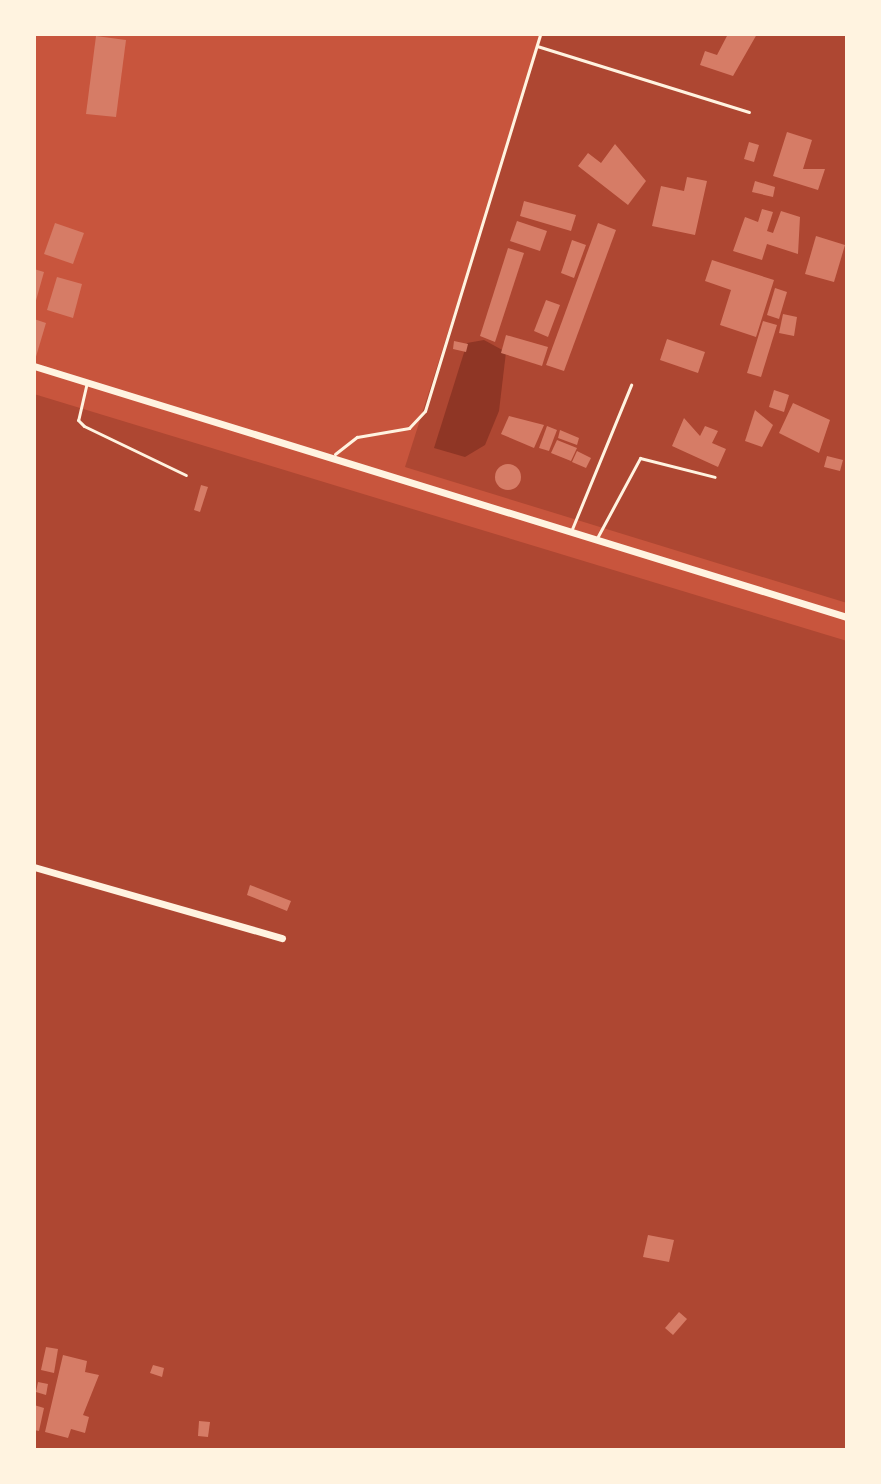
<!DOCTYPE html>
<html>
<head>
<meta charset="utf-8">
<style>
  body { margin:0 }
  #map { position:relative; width:881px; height:1484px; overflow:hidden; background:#c8553d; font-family:"Nunito Sans",sans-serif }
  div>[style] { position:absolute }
  .green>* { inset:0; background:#ae4732 }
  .water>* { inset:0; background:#8f3625 }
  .building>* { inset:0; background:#d67c66 }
  .round { border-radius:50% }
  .service>* { height:3px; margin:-1.5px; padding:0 1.5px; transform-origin:1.5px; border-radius:1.5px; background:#fff3e0 }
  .minor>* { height:7px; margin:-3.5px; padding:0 3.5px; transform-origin:3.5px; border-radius:3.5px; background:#fff3e0 }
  span { translate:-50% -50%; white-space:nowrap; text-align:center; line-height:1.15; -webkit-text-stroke:6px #fff3e0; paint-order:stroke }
  .frame { position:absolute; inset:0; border:36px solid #fff3e0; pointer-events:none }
</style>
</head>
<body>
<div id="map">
  <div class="green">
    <i style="clip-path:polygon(543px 34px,847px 34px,847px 603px,405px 467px)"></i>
    <i style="clip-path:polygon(34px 394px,847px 641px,847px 1450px,34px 1450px)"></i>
  </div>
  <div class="water">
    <i style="clip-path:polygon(484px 340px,506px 352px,499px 411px,485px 445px,465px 457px,434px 448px,467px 343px)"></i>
  </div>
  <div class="building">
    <i style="clip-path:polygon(757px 34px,733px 76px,700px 65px,705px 51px,717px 55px,728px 34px)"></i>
    <i style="clip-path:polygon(96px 36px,126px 40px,116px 117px,86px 114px)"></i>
    <i style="clip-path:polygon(787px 132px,812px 140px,803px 169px,825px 169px,818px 190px,773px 176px)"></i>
    <i style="clip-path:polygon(749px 142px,759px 145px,754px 162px,744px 159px)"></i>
    <i style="clip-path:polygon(615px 144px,646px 181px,628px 205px,578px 166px,588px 153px,601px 163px)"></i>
    <i style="clip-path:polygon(687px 177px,707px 181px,695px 235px,652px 226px,661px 186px,684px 191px)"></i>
    <i style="clip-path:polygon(755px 181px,775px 187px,773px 197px,752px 192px)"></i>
    <i style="clip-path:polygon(524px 201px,576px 215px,571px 231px,520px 216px)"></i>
    <i style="clip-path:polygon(762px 209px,773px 212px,767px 231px,773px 233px,781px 211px,800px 217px,798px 254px,767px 244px,762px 260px,733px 251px,745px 217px,758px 222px)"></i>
    <i style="clip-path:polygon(517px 221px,547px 231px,540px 251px,510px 241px)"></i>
    <i style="clip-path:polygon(55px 223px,84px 233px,73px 264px,44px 254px)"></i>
    <i style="clip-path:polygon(598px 223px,616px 230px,564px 371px,546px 365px)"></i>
    <i style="clip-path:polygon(816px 236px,845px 245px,834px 282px,805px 274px)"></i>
    <i style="clip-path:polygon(572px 240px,586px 245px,574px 278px,561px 273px)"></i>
    <i style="clip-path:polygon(508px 248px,524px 253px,495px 342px,480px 336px)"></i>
    <i style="clip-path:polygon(712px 260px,774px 280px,756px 337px,720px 325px,731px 290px,705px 281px)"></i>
    <i style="clip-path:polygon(34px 269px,44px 272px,35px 304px,34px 304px)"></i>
    <i style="clip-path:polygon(57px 277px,82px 284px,73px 318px,47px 310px)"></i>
    <i style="clip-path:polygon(775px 288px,787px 292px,779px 319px,767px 315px)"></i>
    <i style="clip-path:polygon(546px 300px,560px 305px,548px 337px,534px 331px)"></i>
    <i style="clip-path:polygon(783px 314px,797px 317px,794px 336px,779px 333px)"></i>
    <i style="clip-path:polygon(34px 319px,46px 323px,35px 360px,34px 360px)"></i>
    <i style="clip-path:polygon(763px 321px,777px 325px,761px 377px,747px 373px)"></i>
    <i style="clip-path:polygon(506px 335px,548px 347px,542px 366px,501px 353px)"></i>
    <i style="clip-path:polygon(667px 339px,705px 352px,698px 373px,660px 360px)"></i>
    <i style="clip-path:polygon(454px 341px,468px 344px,466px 352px,453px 349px)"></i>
    <i style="clip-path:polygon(774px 390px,789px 395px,784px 412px,769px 407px)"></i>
    <i style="clip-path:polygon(793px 403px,830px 420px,819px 453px,779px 433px)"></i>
    <i style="clip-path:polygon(755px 410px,773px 425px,762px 447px,745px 441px)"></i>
    <i style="clip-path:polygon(509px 416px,544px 425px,534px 448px,501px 434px)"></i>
    <i style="clip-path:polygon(684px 418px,700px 436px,705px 426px,718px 431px,712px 443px,726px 449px,718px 467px,672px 446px)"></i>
    <i style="clip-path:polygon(547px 426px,557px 430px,549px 451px,539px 448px)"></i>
    <i style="clip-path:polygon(560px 430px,579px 438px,577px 445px,558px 438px)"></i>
    <i style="clip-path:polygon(557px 440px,577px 448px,571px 461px,551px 453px)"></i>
    <i style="clip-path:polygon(577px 451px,591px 458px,586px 468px,572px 462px)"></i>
    <i style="clip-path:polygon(827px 456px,843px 460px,840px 471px,824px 467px)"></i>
    <i class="round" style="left:495px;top:464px;width:26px;height:26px"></i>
    <i style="clip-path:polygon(201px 485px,208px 487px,200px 512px,194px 510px)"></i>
    <i style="clip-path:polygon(250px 885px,291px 901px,287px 911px,247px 895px)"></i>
    <i style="clip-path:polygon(648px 1235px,674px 1240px,669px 1262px,643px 1257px)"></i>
    <i style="clip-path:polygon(679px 1312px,687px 1319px,673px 1335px,665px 1328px)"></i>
    <i style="clip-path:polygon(46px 1347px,58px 1349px,54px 1373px,41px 1370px)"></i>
    <i style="clip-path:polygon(63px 1355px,87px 1361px,85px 1372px,99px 1375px,83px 1415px,89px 1417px,85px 1433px,71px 1429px,68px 1438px,45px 1432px)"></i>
    <i style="clip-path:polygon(153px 1365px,164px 1368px,162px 1377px,150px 1373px)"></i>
    <i style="clip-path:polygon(38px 1382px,48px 1384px,46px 1395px,36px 1392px)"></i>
    <i style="clip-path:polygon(34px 1405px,44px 1408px,39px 1431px,34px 1430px)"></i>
    <i style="clip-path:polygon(199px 1421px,210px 1422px,208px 1437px,198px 1436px)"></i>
  </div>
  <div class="service">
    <i style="left:537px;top:46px;width:222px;rotate:17.3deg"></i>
    <i style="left:87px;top:382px;width:39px;rotate:103deg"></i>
    <i style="left:78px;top:420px;width:8px;rotate:45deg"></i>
    <i style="left:84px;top:426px;width:113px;rotate:25.7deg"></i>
    <i style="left:335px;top:454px;width:28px;rotate:-38deg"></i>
    <i style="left:357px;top:437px;width:53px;rotate:-9.8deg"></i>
    <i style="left:409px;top:428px;width:23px;rotate:-47deg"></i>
    <i style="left:425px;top:411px;width:394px;rotate:-73deg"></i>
    <i style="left:572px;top:529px;width:156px;rotate:-67.7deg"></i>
    <i style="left:597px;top:538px;width:91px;rotate:-61.7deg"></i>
    <i style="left:640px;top:458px;width:77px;rotate:14.2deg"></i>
  </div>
  <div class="minor">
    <i style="left:34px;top:366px;width:851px;rotate:17.16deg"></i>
    <i style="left:34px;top:867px;width:258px;rotate:16deg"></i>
  </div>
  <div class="frame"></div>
</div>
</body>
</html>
